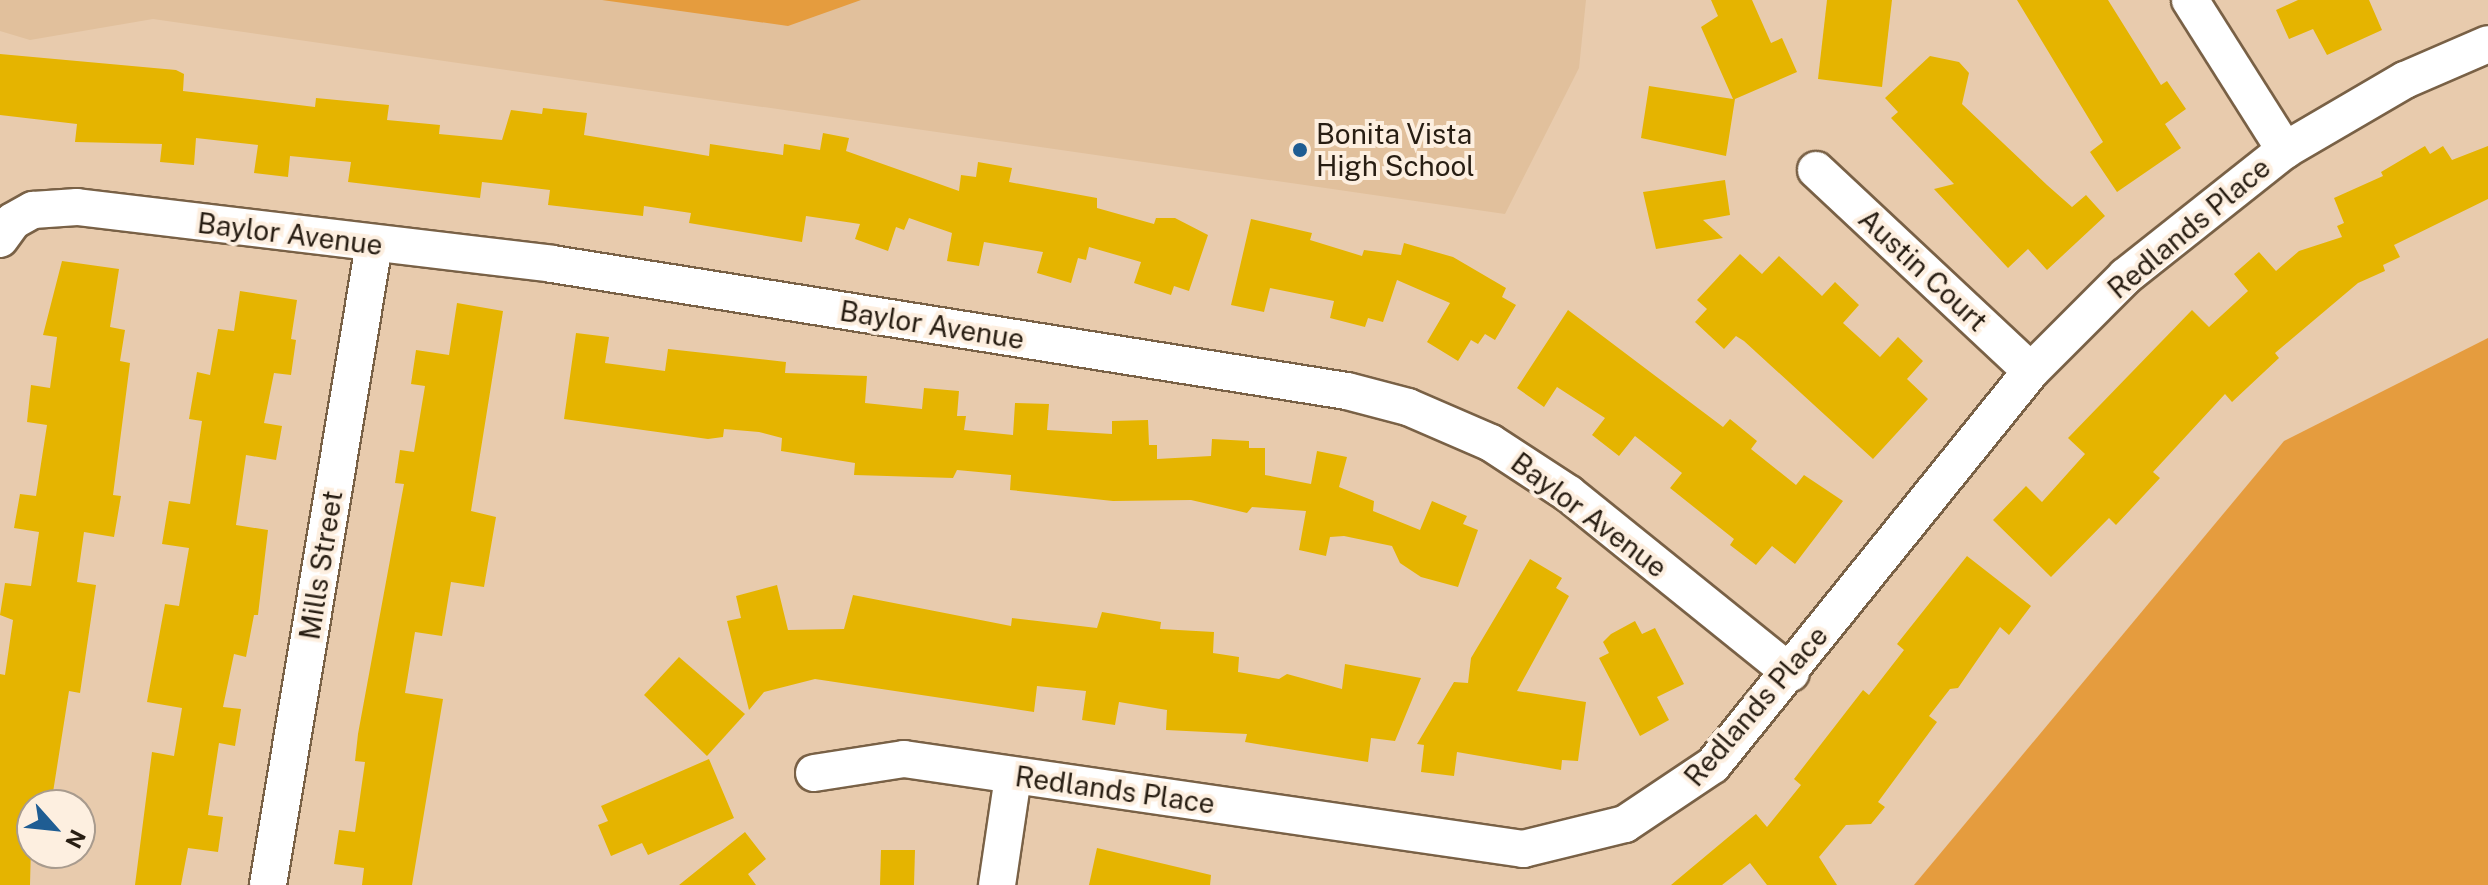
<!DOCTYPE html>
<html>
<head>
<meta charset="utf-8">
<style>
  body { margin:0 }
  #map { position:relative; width:2488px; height:885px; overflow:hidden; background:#e8cbad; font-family:"Public Sans",sans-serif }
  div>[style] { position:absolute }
  .built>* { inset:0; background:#e1c09c }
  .green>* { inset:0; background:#e59c3e }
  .building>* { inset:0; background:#e5b400 }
  .roads { filter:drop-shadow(2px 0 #796146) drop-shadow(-2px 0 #796146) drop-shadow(0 2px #796146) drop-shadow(0 -2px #796146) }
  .minor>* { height:36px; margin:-18px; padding:0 18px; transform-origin:18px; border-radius:18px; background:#fff }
  .dots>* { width:22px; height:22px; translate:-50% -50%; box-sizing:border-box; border:4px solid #fdefe0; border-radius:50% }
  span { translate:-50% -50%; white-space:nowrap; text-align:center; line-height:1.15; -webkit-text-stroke:8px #fdefe0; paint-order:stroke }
  .poi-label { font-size:28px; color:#281e13 }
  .left { translate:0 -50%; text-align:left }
  .street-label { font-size:28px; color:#281e13 }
  .north { position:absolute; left:16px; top:789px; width:80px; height:80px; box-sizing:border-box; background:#fdefe0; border:2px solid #a89b8e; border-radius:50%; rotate:117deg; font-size:22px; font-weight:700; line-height:32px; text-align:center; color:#281e13 }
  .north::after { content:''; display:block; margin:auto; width:28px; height:36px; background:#1f5d93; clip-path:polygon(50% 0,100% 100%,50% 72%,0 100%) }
</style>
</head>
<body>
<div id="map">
  <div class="built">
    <i style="clip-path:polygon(0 0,1586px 0,1579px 68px,1505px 214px,153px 19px,30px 40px,0 31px)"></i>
  </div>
  <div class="green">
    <i style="clip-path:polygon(602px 0,861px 0,788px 26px)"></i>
    <i style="clip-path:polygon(2488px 338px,2488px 885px,1914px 885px,2284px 441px)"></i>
  </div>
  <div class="building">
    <i style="clip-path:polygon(1711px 0,1752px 0,1771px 43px,1782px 38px,1797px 72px,1735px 99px,1726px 156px,1641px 138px,1649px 86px,1733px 99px,1701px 27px,1718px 16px)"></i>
    <i style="clip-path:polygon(1827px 0,1892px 0,1882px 87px,1818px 79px)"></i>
    <i style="clip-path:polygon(2017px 0,2108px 0,2161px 85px,2167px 81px,2186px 109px,2165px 124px,2181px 148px,2117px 192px,2090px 152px,2103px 142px)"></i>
    <i style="clip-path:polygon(2298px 0,2369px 0,2382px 30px,2327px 55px,2313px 29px,2289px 39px,2276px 10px)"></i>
    <i style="clip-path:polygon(0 54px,176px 70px,184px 74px,183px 91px,315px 107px,316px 98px,389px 105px,387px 120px,440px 125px,439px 134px,502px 140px,511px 110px,542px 114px,543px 108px,587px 113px,584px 135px,709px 156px,710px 144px,783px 155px,784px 144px,820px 150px,823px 133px,849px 138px,846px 151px,959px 191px,961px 175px,976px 177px,978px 162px,1012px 168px,1009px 182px,1097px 198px,1097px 208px,1154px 224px,1156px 218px,1175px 218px,1208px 235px,1189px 291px,1174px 286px,1171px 295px,1134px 283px,1141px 262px,1089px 247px,1086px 260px,1078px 258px,1071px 283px,1037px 273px,1043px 252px,984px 242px,979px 266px,947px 261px,952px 233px,909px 218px,904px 230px,896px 227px,888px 251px,855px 239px,860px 224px,806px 216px,802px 242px,689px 223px,691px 213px,644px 206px,643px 216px,548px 205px,550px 190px,482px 182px,480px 198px,348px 182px,351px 162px,290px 156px,288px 177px,254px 173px,258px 145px,196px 138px,194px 165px,160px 162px,162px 144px,75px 142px,77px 124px,0 115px)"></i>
    <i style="clip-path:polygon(1930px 56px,1959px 62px,1969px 73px,1962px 104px,2047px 185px,2072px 207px,2086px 195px,2105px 216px,2047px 270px,2028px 249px,2008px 268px,1934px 189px,1954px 184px,1891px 118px,1898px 112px,1885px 98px)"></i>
    <i style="clip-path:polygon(2425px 146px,2430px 154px,2443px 146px,2452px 160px,2488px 146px,2488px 199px,2394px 245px,2400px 257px,2383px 265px,2385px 271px,2358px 283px,2275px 353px,2279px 358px,2232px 402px,2225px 394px,2153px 472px,2160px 478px,2116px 525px,2109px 518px,2051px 577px,1993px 520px,2026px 486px,2042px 502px,2085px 454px,2068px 438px,2192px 310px,2209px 327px,2248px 291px,2234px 274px,2259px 252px,2276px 271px,2299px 251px,2342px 237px,2337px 226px,2344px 223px,2334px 198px,2383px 176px,2381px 172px)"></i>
    <i style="clip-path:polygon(1725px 180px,1730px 215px,1703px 220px,1723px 238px,1656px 249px,1643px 192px)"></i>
    <i style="clip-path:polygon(1251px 219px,1312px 233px,1310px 240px,1362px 256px,1364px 250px,1401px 255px,1404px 243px,1453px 257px,1506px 288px,1502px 297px,1516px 305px,1495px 340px,1485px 334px,1478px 344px,1471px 340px,1458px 361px,1427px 342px,1450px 303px,1397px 280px,1383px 322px,1368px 318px,1365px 327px,1330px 318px,1334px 301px,1270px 288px,1264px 312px,1231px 305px)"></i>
    <i style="clip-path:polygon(1740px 254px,1762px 274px,1779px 256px,1822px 296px,1835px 282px,1859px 305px,1843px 323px,1880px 357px,1898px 337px,1923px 361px,1907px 379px,1928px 399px,1873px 459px,1744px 341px,1736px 336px,1724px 349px,1695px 322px,1707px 309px,1697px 300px)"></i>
    <i style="clip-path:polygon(62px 261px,119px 269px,110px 327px,125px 330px,120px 361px,130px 363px,113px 495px,121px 496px,114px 537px,84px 532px,77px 582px,96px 585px,80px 693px,69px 691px,51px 805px,32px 805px,30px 885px,0 885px,0 674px,5px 675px,13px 620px,0 615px,5px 583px,31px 586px,39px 532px,14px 528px,20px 494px,36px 496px,47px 425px,27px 422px,31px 385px,50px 388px,57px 337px,43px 335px)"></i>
    <i style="clip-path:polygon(240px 291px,297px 300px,291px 339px,296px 340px,291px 375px,274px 373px,264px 423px,282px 426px,276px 460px,246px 455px,236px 525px,268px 530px,258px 615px,254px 615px,246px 657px,234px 654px,223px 707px,241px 709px,235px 746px,219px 743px,208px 815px,223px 817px,218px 852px,188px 848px,181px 885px,135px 885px,152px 752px,174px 756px,182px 708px,147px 702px,165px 604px,179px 606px,189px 548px,162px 544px,169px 501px,190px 504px,202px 421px,189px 419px,197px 372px,210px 375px,218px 329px,234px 331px)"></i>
    <i style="clip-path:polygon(457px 303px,503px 311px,471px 511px,496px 517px,484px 587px,451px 582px,442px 636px,415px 632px,405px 693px,443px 699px,412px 885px,362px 885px,364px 868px,334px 864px,339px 830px,355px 832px,365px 762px,355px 761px,358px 734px,404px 484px,395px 483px,400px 450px,414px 452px,425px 386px,411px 384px,416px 350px,449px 355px)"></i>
    <i style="clip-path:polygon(1568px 310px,1723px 427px,1730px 419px,1757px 441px,1751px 449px,1796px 485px,1804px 475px,1843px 501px,1795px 564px,1772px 546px,1756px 565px,1730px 545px,1734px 539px,1670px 488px,1682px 473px,1635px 436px,1619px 456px,1592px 435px,1605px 418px,1557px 387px,1544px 407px,1517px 388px)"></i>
    <i style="clip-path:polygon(576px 333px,609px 337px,605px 363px,665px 371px,668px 349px,786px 362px,785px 373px,867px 376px,865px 403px,922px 409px,924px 388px,959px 391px,957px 416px,966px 416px,964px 430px,1013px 435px,1015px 403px,1049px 404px,1047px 430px,1112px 434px,1112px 421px,1148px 420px,1149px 445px,1157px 445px,1157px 459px,1211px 456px,1212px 439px,1249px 441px,1249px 448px,1265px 448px,1265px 475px,1311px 484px,1317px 451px,1347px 457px,1339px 487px,1374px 501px,1373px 511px,1420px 530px,1432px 501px,1467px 516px,1463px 524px,1478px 530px,1458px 587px,1421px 577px,1400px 563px,1392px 546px,1344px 536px,1330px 537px,1326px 556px,1299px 550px,1306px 511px,1252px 507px,1247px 513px,1191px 500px,1113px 501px,1010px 490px,1011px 475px,957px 470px,953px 478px,854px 475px,855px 463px,781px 451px,782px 438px,759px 432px,724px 429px,723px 437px,708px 439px,564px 419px)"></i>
    <i style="clip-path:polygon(1967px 556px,2031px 606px,2009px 635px,2000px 627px,1958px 688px,1950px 689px,1929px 716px,1937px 722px,1878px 802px,1885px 807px,1871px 824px,1846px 825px,1819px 857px,1837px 885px,1767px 885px,1750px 863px,1722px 885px,1671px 885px,1756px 814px,1767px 827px,1801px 785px,1794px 779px,1863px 690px,1869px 695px,1904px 650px,1897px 644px)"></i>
    <i style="clip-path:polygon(1530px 559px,1562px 578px,1556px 588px,1569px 596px,1517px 691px,1586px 702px,1578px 761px,1562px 760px,1561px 770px,1457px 752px,1454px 776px,1421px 772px,1424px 745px,1417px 744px,1454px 682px,1468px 683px,1471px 658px)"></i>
    <i style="clip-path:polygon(777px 585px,788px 630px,844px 629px,853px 595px,1011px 626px,1012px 618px,1097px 628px,1102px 612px,1161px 622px,1160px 629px,1214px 632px,1213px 653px,1239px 657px,1238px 672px,1279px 679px,1287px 674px,1342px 689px,1345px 664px,1421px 678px,1395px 741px,1371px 738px,1368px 762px,1245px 742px,1247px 734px,1166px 730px,1167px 710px,1119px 702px,1115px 725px,1082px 720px,1086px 691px,1037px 686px,1034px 712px,815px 679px,764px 692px,749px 710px,727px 621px,741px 618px,736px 596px)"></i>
    <i style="clip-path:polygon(1635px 621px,1642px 634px,1655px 628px,1684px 684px,1657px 697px,1669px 720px,1640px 736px,1599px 658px,1609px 653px,1603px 642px,1611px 634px)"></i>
    <i style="clip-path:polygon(679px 657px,745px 714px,707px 756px,644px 695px)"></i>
    <i style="clip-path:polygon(709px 759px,734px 818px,648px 855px,642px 843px,611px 856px,598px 825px,608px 821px,601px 806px)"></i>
    <i style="clip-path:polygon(745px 832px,766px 859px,748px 874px,756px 885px,679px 885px)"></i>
    <i style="clip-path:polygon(1097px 848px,1211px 875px,1210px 885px,1089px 885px)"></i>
    <i style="clip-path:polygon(881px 850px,915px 850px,914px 885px,880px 885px)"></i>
  </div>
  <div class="roads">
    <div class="minor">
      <i style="left:2190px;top:0;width:178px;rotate:57.7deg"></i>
      <i style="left:1816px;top:170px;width:294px;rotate:43.1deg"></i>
      <i style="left:0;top:239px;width:22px;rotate:-54deg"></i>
      <i style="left:13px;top:221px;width:23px;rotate:-29deg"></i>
      <i style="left:33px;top:210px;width:44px;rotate:-3.9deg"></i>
      <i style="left:77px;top:207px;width:478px;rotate:6.8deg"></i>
      <i style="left:552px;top:264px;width:805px;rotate:9.08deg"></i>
      <i style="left:1347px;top:391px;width:63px;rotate:14.7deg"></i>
      <i style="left:1408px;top:407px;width:90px;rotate:23.4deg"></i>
      <i style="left:1491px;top:443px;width:93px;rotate:33.2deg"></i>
      <i style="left:1569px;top:494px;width:285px;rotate:38.9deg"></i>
      <i style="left:814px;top:773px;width:91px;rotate:-8.8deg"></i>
      <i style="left:904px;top:759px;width:626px;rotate:8.27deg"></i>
      <i style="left:1523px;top:849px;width:105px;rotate:-13.8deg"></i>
      <i style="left:1625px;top:824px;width:106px;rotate:-33.8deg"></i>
      <i style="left:1713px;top:765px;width:506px;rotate:-51.09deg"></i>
      <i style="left:2031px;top:371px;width:134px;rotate:-45deg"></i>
      <i style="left:2126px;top:276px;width:203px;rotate:-38.4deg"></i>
      <i style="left:2285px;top:150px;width:139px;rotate:-30.3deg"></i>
      <i style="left:2405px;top:80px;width:90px;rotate:-23.4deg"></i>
      <i style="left:268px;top:885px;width:649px;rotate:-80.6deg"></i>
      <i style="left:997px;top:885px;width:110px;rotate:-81.6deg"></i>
    </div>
  </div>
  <div class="dots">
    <i style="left:1300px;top:150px;background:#1f5d93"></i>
  </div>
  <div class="poi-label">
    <span class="left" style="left:1316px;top:150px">Bonita Vista<br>High School</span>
  </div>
  <div class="street-label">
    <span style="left:2189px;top:228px;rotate:-40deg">Redlands Place</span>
    <span style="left:290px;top:234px;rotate:7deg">Baylor Avenue</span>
    <span style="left:1923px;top:270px;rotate:43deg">Austin Court</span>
    <span style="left:932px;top:325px;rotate:9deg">Baylor Avenue</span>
    <span style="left:1589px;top:515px;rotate:37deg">Baylor Avenue</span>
    <span style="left:321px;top:565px;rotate:-81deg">Mills Street</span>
    <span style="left:1756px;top:706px;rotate:-49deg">Redlands Place</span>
    <span style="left:1115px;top:790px;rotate:8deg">Redlands Place</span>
  </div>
  <div class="north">N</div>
</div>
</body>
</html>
